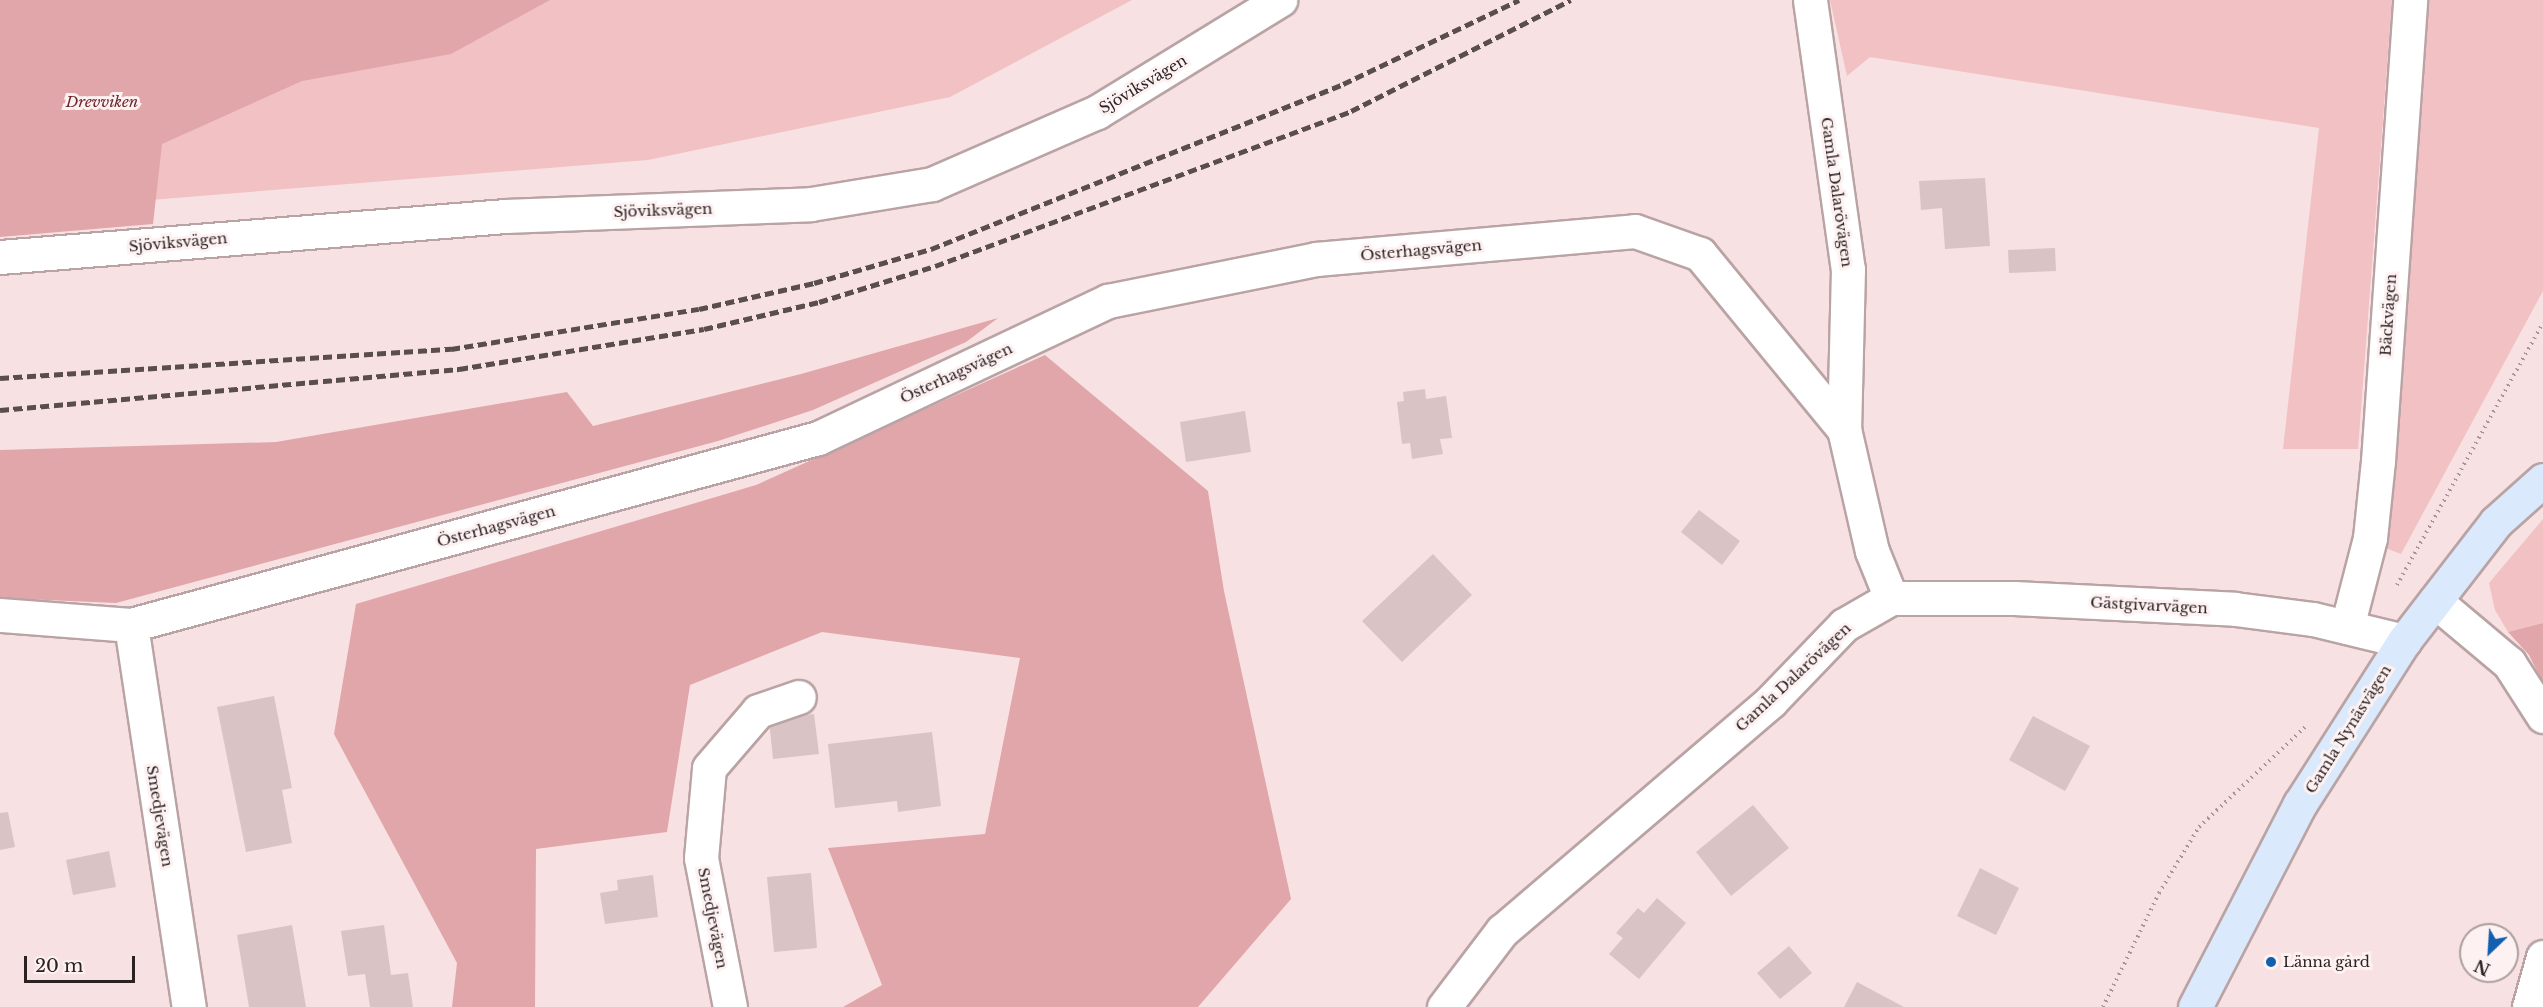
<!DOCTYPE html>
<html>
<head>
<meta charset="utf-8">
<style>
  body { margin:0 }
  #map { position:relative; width:2543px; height:1007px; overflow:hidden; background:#f8e1e2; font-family:"Libre Baskerville",serif }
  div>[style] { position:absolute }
  .green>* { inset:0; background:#f1c1c3 }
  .forest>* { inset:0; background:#e1a6a9 }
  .building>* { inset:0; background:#d9c3c4 }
  .path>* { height:4px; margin-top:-2px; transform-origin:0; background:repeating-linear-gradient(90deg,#a79596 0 1.5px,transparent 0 6px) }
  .roads { filter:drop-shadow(2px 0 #b9a3a4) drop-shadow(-2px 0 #b9a3a4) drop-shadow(0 2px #b9a3a4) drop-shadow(0 -2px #b9a3a4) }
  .street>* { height:33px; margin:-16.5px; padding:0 16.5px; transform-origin:16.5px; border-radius:16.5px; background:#fff }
  .secondary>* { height:33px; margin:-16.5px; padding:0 16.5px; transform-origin:16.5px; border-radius:16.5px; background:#dae9fb }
  .rail>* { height:4.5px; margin-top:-2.25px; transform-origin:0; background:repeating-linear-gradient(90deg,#594d4e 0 9px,transparent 0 13.5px) }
  .dots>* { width:16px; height:16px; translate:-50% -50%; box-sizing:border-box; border:3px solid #fef1f1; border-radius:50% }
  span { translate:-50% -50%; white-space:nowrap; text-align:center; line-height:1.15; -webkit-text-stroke:6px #fef1f1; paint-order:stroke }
  .street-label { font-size:15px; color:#2b2223 }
  .park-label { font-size:15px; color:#6b252e; font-style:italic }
  .poi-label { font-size:15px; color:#2b2223 }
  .left { translate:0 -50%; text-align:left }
  .north { position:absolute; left:2459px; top:923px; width:60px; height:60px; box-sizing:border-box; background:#fef1f1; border:2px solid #aa9e9f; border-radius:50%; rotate:205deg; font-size:16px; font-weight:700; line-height:24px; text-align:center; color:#2b2223 }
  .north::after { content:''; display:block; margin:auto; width:21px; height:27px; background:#115fae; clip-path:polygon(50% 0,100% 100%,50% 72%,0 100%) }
  .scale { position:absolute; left:24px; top:956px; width:111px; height:27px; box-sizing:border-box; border:3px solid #2b2223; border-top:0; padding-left:8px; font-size:18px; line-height:21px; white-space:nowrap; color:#2b2223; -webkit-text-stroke:4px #fef1f1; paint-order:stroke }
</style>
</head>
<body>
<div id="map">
  <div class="green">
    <i style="clip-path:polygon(0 0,1132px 0,950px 97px,648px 160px,0 212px)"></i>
    <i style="clip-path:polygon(1830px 0,2392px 0,2358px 449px,2283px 449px,2319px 128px,1870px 57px,1847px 76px)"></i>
    <i style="clip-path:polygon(2428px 0,2543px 0,2543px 291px,2401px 554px,2383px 547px)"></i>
    <i style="clip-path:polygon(2543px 519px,2543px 623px,2508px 632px,2495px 610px,2489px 583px)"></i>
  </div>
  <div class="forest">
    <i style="clip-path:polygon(0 0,550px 0,451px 54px,302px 81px,162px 144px,153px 224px,0 237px)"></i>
    <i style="clip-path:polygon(998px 318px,966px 342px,813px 410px,718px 441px,116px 603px,0 598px,0 450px,276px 442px,567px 392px,593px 426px,801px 374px)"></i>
    <i style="clip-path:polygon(1045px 355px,1208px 491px,1224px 591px,1291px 899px,1198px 1007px,843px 1007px,882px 985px,828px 848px,985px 834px,1020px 658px,822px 632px,690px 685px,667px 832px,536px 849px,535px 1007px,452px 1007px,457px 963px,334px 734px,356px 604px,756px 485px)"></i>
    <i style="clip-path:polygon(2543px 623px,2543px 683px,2529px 655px,2508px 632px)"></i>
  </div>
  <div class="building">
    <i style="clip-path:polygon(1985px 178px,1990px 246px,1945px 249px,1942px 208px,1921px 210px,1919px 181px)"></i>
    <i style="clip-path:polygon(2055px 248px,2056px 271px,2009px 273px,2008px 250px)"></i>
    <i style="clip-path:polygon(1425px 389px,1426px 399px,1446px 396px,1452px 438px,1440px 439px,1443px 454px,1412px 459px,1410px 443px,1402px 444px,1397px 402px,1404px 401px,1403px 392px)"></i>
    <i style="clip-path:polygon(1245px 411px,1251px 452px,1186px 462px,1180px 422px)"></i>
    <i style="clip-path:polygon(1699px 510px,1740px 541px,1722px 565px,1681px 532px)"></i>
    <i style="clip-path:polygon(1433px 554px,1472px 595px,1402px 662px,1362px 621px)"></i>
    <i style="clip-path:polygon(274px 696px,292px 788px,282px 790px,292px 843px,246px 852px,217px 707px)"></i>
    <i style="clip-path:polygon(814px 714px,819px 754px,773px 759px,769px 720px)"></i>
    <i style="clip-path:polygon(2033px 716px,2090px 746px,2065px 791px,2009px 760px)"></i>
    <i style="clip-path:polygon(932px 732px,941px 806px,898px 812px,897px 801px,835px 808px,828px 744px)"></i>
    <i style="clip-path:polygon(1753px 805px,1789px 848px,1731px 896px,1696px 852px)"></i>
    <i style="clip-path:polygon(8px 812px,15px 847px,0 850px,0 813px)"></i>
    <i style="clip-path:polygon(109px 851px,116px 887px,73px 895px,66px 860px)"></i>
    <i style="clip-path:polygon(1980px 868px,2019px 888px,1996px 935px,1957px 916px)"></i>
    <i style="clip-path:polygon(811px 873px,817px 948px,774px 952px,767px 877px)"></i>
    <i style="clip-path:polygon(653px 875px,658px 917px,605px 924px,600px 893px,618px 890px,617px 880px)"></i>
    <i style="clip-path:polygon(1657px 898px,1686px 923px,1639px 979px,1609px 954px,1623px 938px,1616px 933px,1638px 908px,1644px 913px)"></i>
    <i style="clip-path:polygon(292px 925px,306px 1007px,249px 1007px,237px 935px)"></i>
    <i style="clip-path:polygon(384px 925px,391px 975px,408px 973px,413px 1007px,370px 1007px,365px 974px,348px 976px,341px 931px)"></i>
    <i style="clip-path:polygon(1789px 946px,1812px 973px,1780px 999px,1757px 973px)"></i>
    <i style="clip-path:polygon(1857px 982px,1904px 1007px,1844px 1007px)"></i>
  </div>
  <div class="path">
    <i style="left:2397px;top:585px;width:300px;rotate:-60.9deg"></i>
    <i style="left:2103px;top:1007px;width:127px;rotate:-63.8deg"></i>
    <i style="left:2159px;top:893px;width:77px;rotate:-58.8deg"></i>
    <i style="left:2199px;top:827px;width:146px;rotate:-43.3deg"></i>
  </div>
  <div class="roads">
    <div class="street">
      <i style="left:1810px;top:0;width:272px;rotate:82deg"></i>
      <i style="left:1848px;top:269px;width:160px;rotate:91.4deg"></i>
      <i style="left:1844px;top:429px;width:125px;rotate:77.1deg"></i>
      <i style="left:1872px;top:551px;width:51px;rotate:68deg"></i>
      <i style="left:0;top:257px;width:507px;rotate:-4.64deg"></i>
      <i style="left:505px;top:216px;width:306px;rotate:-2.2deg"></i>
      <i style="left:811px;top:204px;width:123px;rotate:-9.4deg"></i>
      <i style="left:932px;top:184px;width:180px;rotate:-23.6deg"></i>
      <i style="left:1097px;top:112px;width:215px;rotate:-31.5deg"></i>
      <i style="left:1891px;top:598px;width:123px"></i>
      <i style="left:2014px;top:598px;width:221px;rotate:2.8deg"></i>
      <i style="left:2235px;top:609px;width:79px;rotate:7.3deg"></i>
      <i style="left:2313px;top:619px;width:94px;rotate:13.6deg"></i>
      <i style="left:2435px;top:601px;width:97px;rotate:40deg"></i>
      <i style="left:2509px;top:663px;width:63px;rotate:57.3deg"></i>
      <i style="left:0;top:615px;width:131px;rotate:4.4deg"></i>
      <i style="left:131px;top:625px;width:712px;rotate:-15.23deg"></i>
      <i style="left:818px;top:438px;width:321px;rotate:-25.3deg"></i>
      <i style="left:1108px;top:301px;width:212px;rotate:-11.4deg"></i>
      <i style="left:1316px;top:259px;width:320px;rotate:-5deg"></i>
      <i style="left:1635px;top:231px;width:69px;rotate:19.5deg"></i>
      <i style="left:1700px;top:254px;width:227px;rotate:50.6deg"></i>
      <i style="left:131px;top:625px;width:386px;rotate:81.4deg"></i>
      <i style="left:2347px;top:627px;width:92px;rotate:-75.5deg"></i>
      <i style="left:2370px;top:538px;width:77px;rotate:-84.1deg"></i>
      <i style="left:2378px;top:461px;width:462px;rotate:-86deg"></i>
      <i style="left:730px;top:1007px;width:152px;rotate:-101deg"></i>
      <i style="left:701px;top:858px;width:90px;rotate:-84.9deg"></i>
      <i style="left:709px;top:768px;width:75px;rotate:-49.3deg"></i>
      <i style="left:758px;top:711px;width:43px;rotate:-18.9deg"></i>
      <i style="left:1444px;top:1007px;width:96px;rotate:-52.7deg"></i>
      <i style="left:1502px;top:931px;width:353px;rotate:-40.5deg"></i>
      <i style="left:1770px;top:702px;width:107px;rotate:-46.1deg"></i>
      <i style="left:1844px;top:625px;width:54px;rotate:-29.9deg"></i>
      <i style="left:2529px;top:1007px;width:52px;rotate:-74.4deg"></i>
    </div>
    <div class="secondary">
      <i style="left:2195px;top:1007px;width:229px;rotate:-62.7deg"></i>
      <i style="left:2300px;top:804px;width:193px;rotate:-57.5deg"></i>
      <i style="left:2404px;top:641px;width:150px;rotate:-52.3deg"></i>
      <i style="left:2496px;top:522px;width:63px;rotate:-41.8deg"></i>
    </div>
  </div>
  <div class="rail">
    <i style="left:0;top:378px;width:452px;rotate:-3.7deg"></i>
    <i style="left:451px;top:349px;width:251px;rotate:-9.2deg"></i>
    <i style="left:699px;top:309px;width:118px;rotate:-12.7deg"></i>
    <i style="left:814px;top:283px;width:122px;rotate:-16.2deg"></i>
    <i style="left:931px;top:249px;width:444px;rotate:-21.8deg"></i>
    <i style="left:1343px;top:84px;width:195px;rotate:-25.5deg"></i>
    <i style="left:0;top:410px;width:461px;rotate:-5.1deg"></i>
    <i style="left:459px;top:369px;width:248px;rotate:-9.3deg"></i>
    <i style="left:704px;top:329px;width:118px;rotate:-13.2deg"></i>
    <i style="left:819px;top:302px;width:121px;rotate:-17.2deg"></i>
    <i style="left:935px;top:266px;width:444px;rotate:-20.4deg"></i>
    <i style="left:1351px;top:111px;width:246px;rotate:-26.8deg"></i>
  </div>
  <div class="dots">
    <i style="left:2271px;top:962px;background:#115fae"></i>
  </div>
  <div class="street-label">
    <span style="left:1143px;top:84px;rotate:-31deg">Sjöviksvägen</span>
    <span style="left:1837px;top:192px;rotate:82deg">Gamla Dalarövägen</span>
    <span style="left:663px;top:210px;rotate:-2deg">Sjöviksvägen</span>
    <span style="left:178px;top:242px;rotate:-5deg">Sjöviksvägen</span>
    <span style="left:1421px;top:250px;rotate:-5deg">Österhagsvägen</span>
    <span style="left:2388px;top:315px;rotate:-86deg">Bäckvägen</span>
    <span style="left:956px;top:373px;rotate:-25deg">Österhagsvägen</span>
    <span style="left:496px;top:526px;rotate:-15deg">Österhagsvägen</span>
    <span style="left:2149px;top:605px;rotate:3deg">Gästgivarvägen</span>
    <span style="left:1793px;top:677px;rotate:-43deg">Gamla Dalarövägen</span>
    <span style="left:2348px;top:729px;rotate:-58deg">Gamla Nynäsvägen</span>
    <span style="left:160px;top:816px;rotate:81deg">Smedjevägen</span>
    <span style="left:713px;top:918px;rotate:79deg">Smedjevägen</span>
  </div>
  <div class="park-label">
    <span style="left:102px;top:102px">Drevviken</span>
  </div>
  <div class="poi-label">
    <span class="left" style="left:2283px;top:962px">Länna gård</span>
  </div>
  <div class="north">N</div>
  <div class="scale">20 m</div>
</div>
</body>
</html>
